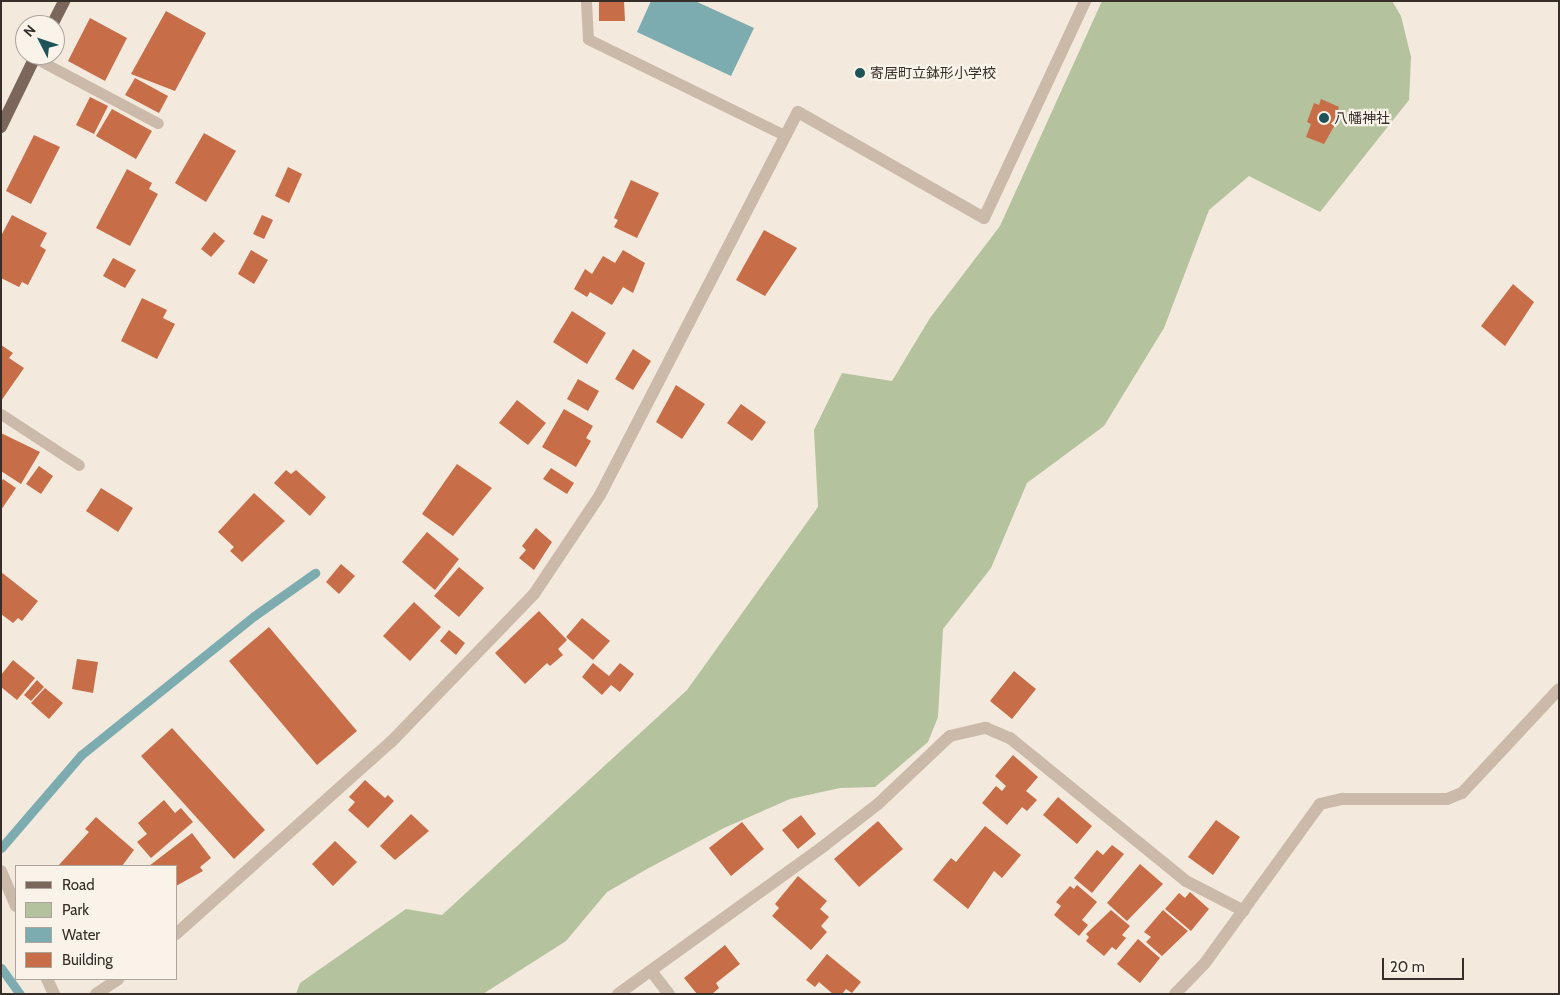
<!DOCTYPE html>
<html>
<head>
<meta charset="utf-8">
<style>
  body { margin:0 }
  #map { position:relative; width:1560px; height:995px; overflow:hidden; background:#f3eadd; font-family:Cabin,"Noto Sans JP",sans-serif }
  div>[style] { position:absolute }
  .green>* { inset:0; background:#b4c29d }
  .water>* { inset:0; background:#7cabb0 }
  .stream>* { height:9px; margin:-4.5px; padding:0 4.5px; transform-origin:4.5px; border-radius:4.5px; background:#7cabb0 }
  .building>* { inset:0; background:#c76d47 }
  .service>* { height:11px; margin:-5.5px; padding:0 5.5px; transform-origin:5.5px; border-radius:5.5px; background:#cbbaa9 }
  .minor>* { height:12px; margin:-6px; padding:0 6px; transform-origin:6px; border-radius:6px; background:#cbbaa9 }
  .primary>* { height:12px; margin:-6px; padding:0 6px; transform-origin:6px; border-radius:6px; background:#7a665a }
  .dots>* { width:14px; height:14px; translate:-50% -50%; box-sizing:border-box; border:2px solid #faf3ea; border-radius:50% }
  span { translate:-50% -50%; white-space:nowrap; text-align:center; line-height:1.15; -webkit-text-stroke:4.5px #faf3ea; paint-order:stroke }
  .poi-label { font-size:14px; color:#382e29 }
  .left { translate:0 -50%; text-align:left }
  .frame { position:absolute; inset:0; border:2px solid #382e29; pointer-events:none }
  .legend { position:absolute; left:15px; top:865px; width:162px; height:115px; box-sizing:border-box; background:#faf3ea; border:1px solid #aca49d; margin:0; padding:6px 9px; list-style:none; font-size:15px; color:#382e29 }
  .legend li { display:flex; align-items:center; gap:10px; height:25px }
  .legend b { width:25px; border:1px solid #aca49d }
  .north { position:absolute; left:15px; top:15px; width:50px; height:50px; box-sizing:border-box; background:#faf3ea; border:1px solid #aca49d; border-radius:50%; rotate:311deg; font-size:14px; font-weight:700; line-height:20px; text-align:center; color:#382e29 }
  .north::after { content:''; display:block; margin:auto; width:18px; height:22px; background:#1e535a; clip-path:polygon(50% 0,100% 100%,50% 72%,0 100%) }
  .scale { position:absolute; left:1382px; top:958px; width:82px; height:22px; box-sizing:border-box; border:2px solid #382e29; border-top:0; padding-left:6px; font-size:15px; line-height:18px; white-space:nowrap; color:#382e29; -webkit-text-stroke:4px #faf3ea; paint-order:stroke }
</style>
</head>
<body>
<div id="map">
  <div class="green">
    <i style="clip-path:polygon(1102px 1px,1392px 1px,1401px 16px,1411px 57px,1409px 100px,1320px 212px,1249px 176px,1209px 210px,1164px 328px,1104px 426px,1027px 483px,991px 568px,943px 629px,938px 717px,928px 742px,875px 787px,840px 788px,790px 799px,724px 828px,647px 869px,607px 892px,566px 941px,483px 994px,296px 994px,300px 983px,406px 909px,442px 915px,687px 690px,818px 507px,814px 430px,842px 373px,892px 381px,930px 318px,1000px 226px)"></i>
  </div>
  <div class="water">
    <i style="clip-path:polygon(651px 1px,695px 1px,754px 28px,731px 76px,637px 32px)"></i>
  </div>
  <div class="stream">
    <i style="left:1px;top:848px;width:123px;rotate:-49.3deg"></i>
    <i style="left:81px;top:755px;width:222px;rotate:-38.8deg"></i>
    <i style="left:254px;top:616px;width:75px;rotate:-35.2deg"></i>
    <i style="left:1px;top:968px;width:32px;rotate:54deg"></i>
  </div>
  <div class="building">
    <i style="clip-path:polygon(599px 1px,624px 1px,625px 21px,599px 21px)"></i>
    <i style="clip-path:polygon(166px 11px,206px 33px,175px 91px,131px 74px)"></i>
    <i style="clip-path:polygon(90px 18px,127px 38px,105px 81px,68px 61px)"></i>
    <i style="clip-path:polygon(135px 78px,168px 96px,159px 113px,125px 95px)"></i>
    <i style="clip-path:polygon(90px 97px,108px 106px,94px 134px,76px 125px)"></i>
    <i style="clip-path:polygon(1321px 99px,1339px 107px,1337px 112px,1341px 114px,1324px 144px,1306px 137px,1311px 124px,1307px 122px,1314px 103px,1319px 105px)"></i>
    <i style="clip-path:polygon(112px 109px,152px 131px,136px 159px,96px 136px)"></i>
    <i style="clip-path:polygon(204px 133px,236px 151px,206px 202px,175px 183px)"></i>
    <i style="clip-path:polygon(34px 135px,60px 147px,31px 204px,6px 191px)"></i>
    <i style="clip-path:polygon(288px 167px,302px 174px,289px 203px,275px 196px)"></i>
    <i style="clip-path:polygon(127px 169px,152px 183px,149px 189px,158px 194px,130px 246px,96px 228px)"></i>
    <i style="clip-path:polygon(631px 180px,659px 193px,637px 238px,614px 227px,618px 220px,614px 218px)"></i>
    <i style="clip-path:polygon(12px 215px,47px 233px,40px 246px,46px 250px,28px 285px,22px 282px,19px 287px,1px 278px,1px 236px)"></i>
    <i style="clip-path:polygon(262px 215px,273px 220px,264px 239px,253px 234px)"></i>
    <i style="clip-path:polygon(764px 230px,797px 248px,765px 296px,736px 280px)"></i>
    <i style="clip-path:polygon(214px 232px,225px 241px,211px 257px,201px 249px)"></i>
    <i style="clip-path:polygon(251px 250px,268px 260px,254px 284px,238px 274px)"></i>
    <i style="clip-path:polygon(623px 250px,645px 263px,633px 293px,623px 287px,612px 305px,590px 292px,587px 297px,574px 289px,585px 269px,592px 274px,603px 256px,615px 263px)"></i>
    <i style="clip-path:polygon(113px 258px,136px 270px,125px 288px,103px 276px)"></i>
    <i style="clip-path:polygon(1513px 284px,1534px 302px,1505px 346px,1481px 326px)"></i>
    <i style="clip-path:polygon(142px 298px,167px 310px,163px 318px,175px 324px,157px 359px,121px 341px)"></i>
    <i style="clip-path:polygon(572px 311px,606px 333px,587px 364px,553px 342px)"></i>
    <i style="clip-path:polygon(1px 345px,13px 353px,9px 358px,24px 368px,1px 401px)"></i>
    <i style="clip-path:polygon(633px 349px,651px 361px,633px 390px,615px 379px)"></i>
    <i style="clip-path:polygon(578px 379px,599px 391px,588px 411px,567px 399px)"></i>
    <i style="clip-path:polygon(676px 385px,705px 404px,682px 439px,656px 422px)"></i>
    <i style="clip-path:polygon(517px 400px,546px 423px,528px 445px,499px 423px)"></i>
    <i style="clip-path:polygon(741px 404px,766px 422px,752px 441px,727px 423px)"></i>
    <i style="clip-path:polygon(564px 409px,593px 426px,586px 438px,591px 441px,576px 467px,542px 447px)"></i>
    <i style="clip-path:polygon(1px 433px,40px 452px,21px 484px,1px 471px)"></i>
    <i style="clip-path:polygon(457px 464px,492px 488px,453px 536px,422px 514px)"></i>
    <i style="clip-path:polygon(39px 466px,53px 476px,41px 494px,26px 484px)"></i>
    <i style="clip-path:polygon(551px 468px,574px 483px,567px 494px,543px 479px)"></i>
    <i style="clip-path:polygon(286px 470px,291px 474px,296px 470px,326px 497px,310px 516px,274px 483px)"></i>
    <i style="clip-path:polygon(3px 479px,16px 488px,1px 510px,1px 482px)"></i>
    <i style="clip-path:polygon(101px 488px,133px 508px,118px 532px,86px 511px)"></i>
    <i style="clip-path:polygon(254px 493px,285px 521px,242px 562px,230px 551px,234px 547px,218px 532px)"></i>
    <i style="clip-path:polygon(536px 528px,552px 542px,534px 570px,519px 558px,526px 550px,522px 546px)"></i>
    <i style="clip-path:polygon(427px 532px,459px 559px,435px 590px,402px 562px)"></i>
    <i style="clip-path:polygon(341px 564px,355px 576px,339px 594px,326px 582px)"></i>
    <i style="clip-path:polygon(459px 567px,484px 588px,459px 617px,434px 596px)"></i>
    <i style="clip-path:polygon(1px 572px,38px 601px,22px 621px,18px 618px,13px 623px,1px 614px)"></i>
    <i style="clip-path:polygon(414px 602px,441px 627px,410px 661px,383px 636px)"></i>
    <i style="clip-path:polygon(539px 611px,567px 640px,558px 649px,563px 655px,550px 666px,547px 663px,525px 684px,495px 653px)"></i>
    <i style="clip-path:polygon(582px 618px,610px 641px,593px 660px,566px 637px)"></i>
    <i style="clip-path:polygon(269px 627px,357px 731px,317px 765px,229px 661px)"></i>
    <i style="clip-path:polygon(449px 630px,465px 643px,456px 655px,440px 641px)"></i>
    <i style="clip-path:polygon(77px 659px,98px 662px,93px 693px,72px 689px)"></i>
    <i style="clip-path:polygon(13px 660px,35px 678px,17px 700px,1px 687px,1px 675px)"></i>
    <i style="clip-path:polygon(593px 663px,609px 676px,620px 663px,634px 674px,620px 692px,611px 685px,602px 695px,582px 677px)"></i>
    <i style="clip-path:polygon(1014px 671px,1036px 689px,1012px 719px,990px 701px)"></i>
    <i style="clip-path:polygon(37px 680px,44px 687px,31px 701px,24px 695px)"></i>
    <i style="clip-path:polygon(45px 688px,63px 703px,49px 719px,31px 703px)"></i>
    <i style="clip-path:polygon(172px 728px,265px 830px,234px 859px,141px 756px)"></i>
    <i style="clip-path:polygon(1013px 755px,1038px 777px,1026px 791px,1037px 800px,1027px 811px,1022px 807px,1007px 825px,982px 803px,996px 786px,1002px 791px,1006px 786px,995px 776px)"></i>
    <i style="clip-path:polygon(365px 780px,385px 798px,388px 795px,394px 801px,368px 828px,348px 810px,355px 802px,349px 797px)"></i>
    <i style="clip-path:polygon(1058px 797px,1092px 826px,1077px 844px,1043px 815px)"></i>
    <i style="clip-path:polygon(164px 800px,175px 813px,181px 808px,193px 822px,151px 858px,137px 842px,147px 834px,138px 823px)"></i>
    <i style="clip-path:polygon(411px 814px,429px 831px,395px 860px,380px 846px)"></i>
    <i style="clip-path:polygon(801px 815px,816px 834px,798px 849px,782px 830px)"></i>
    <i style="clip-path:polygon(96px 817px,134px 850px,122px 866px,58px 866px,89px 832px,85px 829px)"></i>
    <i style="clip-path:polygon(1216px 820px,1240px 837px,1213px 875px,1188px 857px)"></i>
    <i style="clip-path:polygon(878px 821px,903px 849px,859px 887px,834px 859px)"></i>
    <i style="clip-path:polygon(742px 822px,764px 849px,731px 876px,709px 848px)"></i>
    <i style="clip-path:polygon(985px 826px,1021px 855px,1002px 878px,994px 871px,968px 909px,933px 880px,951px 858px,956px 862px)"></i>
    <i style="clip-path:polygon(192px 833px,211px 858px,200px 867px,203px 871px,176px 886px,176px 866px,149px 866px)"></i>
    <i style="clip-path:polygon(335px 841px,357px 862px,333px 886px,312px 864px)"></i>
    <i style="clip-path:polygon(1112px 845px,1124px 854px,1092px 893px,1074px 878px,1097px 850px,1103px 855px)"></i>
    <i style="clip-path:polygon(1140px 864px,1163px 884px,1127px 921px,1107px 903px)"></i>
    <i style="clip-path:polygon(798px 876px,827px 901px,820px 909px,829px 917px,821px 926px,827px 932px,811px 950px,772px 916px,779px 908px,775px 904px)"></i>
    <i style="clip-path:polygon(1077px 885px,1097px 902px,1082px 920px,1088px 925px,1079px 936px,1054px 915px,1061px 906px,1056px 902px,1070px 886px,1074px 889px)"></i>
    <i style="clip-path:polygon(1190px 892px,1209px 909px,1191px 931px,1165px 909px,1179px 893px,1185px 898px)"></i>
    <i style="clip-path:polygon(1111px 910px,1130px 926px,1122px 935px,1126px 938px,1116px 950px,1112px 947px,1104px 956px,1086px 941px,1089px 937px,1086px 934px)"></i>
    <i style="clip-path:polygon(1163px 910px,1188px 931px,1162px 956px,1146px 942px,1151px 937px,1144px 932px)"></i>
    <i style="clip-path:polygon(1138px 939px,1160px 958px,1140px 983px,1117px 964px)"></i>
    <i style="clip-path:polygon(725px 945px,740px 964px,716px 983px,719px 988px,712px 994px,697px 994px,684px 978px)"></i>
    <i style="clip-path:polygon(827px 954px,861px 982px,852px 993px,846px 989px,842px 994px,833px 994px,819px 982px,815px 987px,806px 980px)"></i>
  </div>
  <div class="service">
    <i style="left:586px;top:1px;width:38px;rotate:87deg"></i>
    <i style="left:588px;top:39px;width:218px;rotate:26.1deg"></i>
    <i style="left:35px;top:58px;width:139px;rotate:27.9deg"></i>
    <i style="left:1px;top:414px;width:93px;rotate:33.2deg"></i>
  </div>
  <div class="minor">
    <i style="left:1px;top:871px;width:38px;rotate:67deg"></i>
    <i style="left:176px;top:934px;width:288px;rotate:-41.8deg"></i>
    <i style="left:391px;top:742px;width:206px;rotate:-46deg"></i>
    <i style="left:534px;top:594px;width:119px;rotate:-56.3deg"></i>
    <i style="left:600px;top:495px;width:431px;rotate:-62.7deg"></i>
    <i style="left:798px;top:112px;width:214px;rotate:29.7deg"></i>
    <i style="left:984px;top:218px;width:239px;rotate:-65deg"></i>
    <i style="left:651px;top:971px;width:29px;rotate:52deg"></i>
    <i style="left:47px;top:979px;width:17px;rotate:65deg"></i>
    <i style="left:96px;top:994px;width:27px;rotate:-34deg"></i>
    <i style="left:618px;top:994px;width:255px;rotate:-35.7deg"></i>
    <i style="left:825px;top:845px;width:67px;rotate:-37.7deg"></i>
    <i style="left:878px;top:804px;width:99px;rotate:-43.4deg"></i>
    <i style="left:950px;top:736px;width:37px;rotate:-13deg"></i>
    <i style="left:986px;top:728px;width:26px;rotate:23deg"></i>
    <i style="left:1010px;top:738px;width:227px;rotate:39.1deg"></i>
    <i style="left:1186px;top:881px;width:65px;rotate:27.3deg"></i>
    <i style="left:1175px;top:994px;width:43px;rotate:-45.9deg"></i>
    <i style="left:1205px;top:963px;width:196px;rotate:-54.1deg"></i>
    <i style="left:1320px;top:804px;width:23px;rotate:-13deg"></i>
    <i style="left:1342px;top:799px;width:105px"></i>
    <i style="left:1447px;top:799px;width:16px;rotate:-22deg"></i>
    <i style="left:1462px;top:793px;width:142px;rotate:-47deg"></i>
  </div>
  <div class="primary">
    <i style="left:52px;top:25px;width:27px;rotate:-63deg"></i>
    <i style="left:1px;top:127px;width:80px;rotate:-64.1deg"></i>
  </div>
  <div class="dots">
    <i style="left:860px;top:73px;background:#1e535a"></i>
    <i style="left:1324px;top:118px;background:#1e535a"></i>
  </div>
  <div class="poi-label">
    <span class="left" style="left:870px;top:73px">寄居町立鉢形小学校</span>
    <span class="left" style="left:1334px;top:118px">八幡神社</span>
  </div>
  <div class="frame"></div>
  <ul class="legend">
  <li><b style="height:6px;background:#7a665a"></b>Road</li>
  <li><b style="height:14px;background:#b4c29d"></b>Park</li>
  <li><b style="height:14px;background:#7cabb0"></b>Water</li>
  <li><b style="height:14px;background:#c76d47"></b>Building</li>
  </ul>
  <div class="north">N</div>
  <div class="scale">20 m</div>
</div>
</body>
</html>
